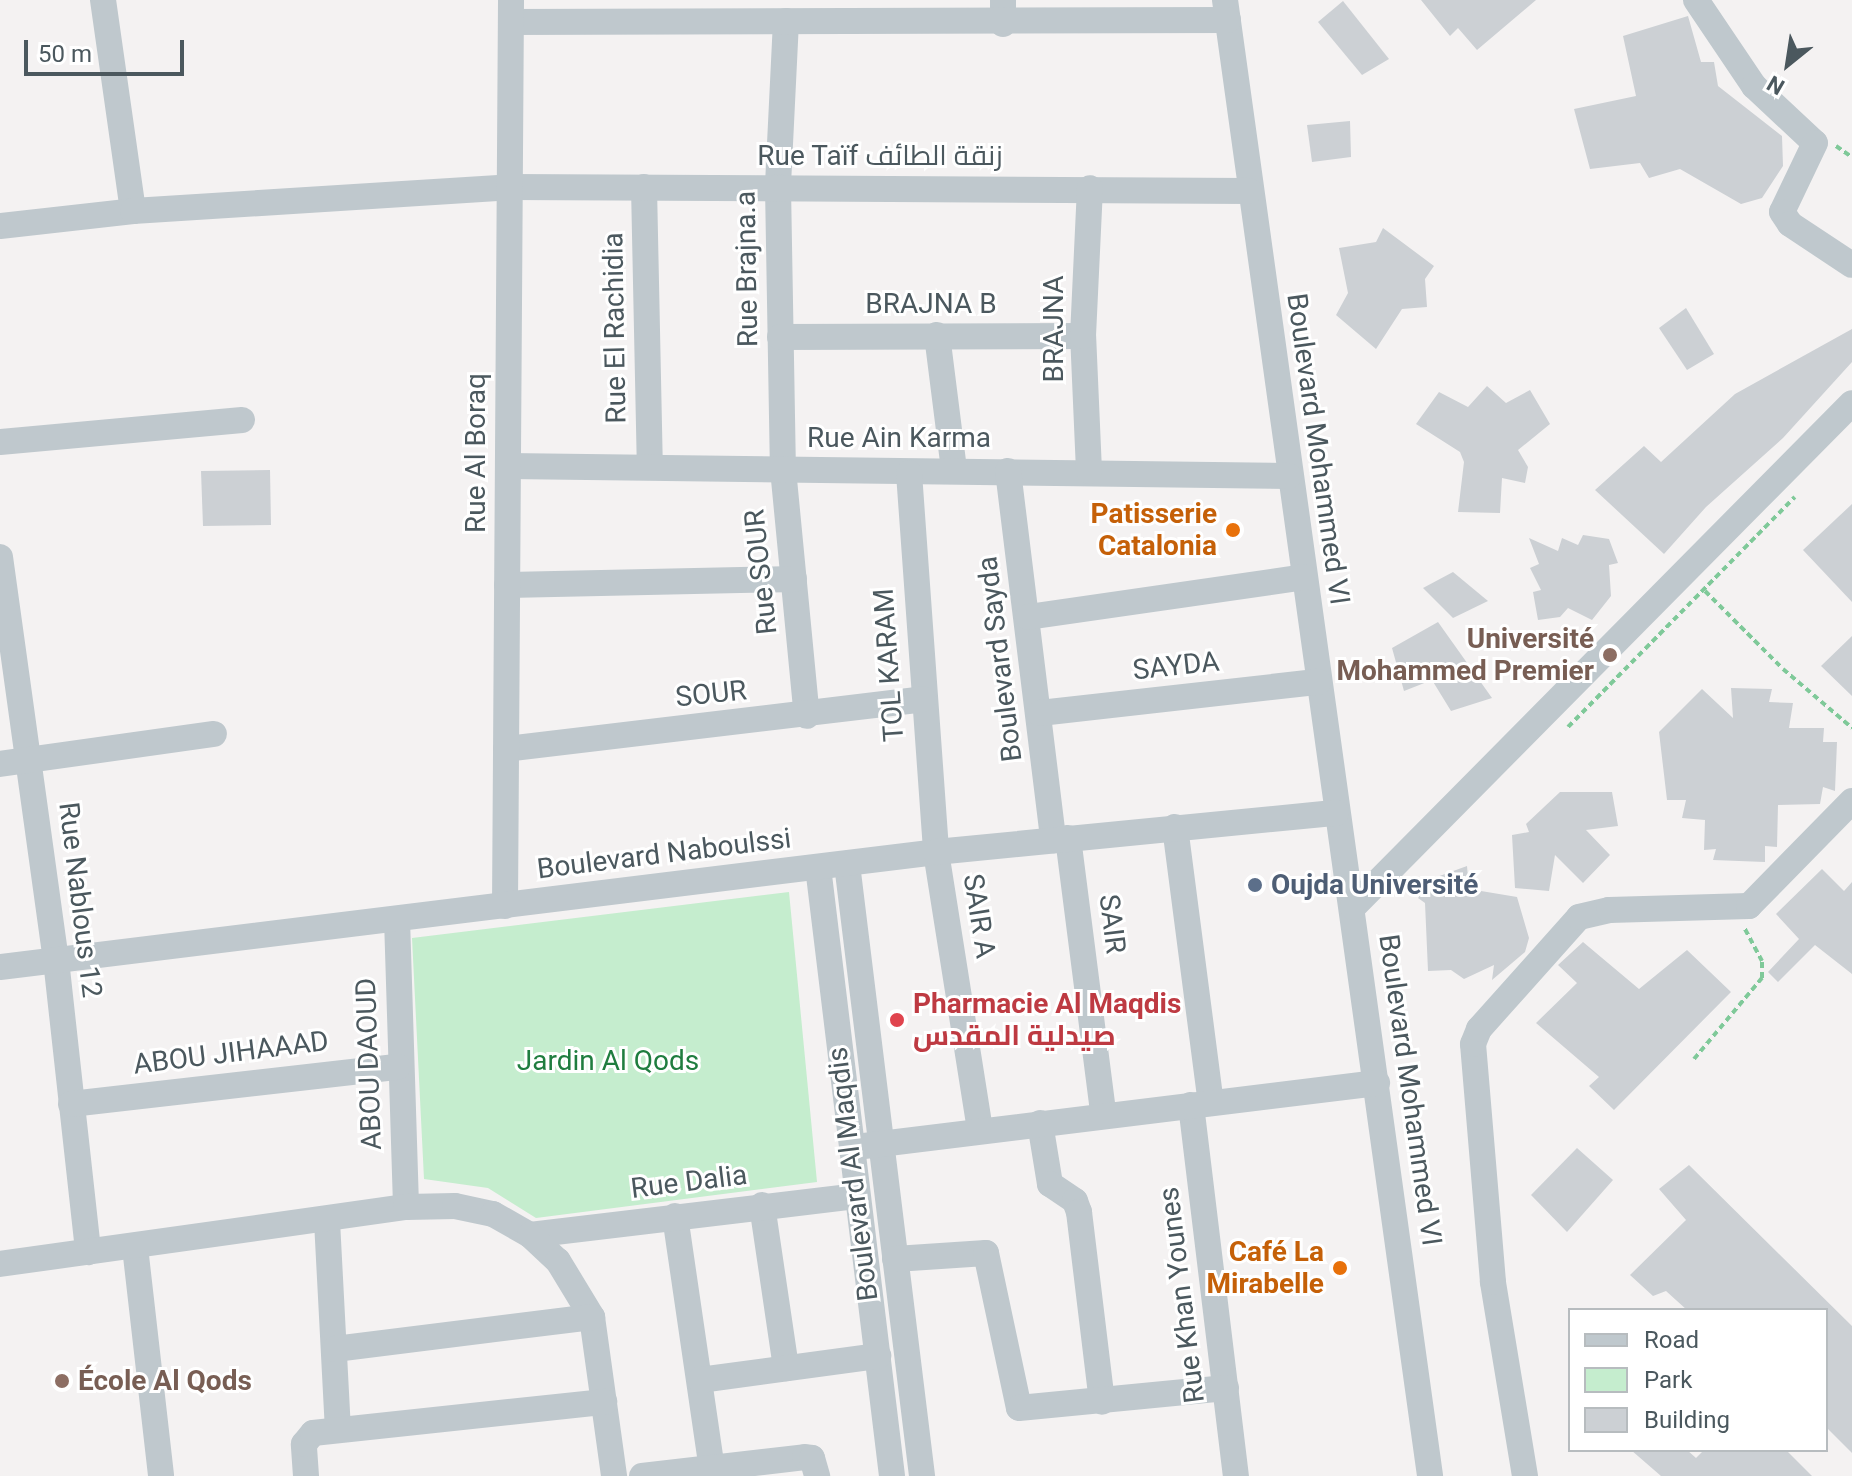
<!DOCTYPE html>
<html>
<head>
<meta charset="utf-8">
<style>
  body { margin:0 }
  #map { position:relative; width:1852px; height:1476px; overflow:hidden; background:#f4f2f2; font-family:Roboto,Cairo,sans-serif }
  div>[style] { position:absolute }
  .green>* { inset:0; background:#c5edce }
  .building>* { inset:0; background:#ccd0d4 }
  .path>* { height:4px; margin-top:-2px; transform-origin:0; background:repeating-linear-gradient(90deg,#7fc999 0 6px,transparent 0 10px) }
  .minor>* { height:26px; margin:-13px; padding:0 13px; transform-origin:13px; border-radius:13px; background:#bfc8cd }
  .dots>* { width:22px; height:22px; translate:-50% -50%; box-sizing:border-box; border:4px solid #fff; border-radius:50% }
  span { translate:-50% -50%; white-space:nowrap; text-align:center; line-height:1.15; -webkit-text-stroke:6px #fff; paint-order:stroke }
  .street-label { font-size:28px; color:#4b585e }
  .food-label { font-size:28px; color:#c56008; font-weight:700 }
  .right { translate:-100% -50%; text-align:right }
  .education-label { font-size:28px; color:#785e54; font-weight:700 }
  .left { translate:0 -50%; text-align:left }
  .service-label { font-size:28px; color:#4e5e75; font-weight:700 }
  .health-label { font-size:28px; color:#be3a42; font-weight:700 }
  .park-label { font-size:28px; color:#1f7d3f }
  .legend { position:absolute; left:1568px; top:1308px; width:260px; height:144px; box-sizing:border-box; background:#fff; border:2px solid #b7bcbf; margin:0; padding:10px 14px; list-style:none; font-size:24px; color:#4b585e }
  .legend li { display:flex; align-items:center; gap:16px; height:40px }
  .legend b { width:40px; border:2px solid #b7bcbf }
  .north { position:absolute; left:1748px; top:24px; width:80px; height:80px; -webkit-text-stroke:6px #fff; paint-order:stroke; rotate:210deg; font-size:22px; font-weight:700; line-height:32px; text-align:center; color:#4b585e }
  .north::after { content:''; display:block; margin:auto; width:28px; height:36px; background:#4b585e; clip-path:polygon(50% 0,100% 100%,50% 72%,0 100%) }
  .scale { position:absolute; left:24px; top:40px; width:160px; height:36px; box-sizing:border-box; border:4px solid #4b585e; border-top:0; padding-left:10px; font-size:24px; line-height:28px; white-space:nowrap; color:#4b585e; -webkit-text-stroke:6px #fff; paint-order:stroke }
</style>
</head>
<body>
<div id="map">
  <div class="green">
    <i style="clip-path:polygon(789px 892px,817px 1182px,536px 1218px,488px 1188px,424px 1179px,412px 938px)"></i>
  </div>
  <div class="building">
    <i style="clip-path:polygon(1421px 0,1536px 0,1477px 50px,1458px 28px,1450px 36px)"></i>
    <i style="clip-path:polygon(1343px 1px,1389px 59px,1362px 75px,1318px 22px)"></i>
    <i style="clip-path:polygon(1688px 16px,1701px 62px,1714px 62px,1718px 86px,1782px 136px,1783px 166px,1762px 198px,1741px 204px,1680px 169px,1649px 178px,1640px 163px,1590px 169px,1574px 109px,1636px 96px,1623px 36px)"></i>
    <i style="clip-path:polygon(1350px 121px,1351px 157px,1312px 162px,1307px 125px)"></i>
    <i style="clip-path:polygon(1383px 228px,1434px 266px,1425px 279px,1427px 307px,1402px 309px,1376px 349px,1336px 315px,1348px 293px,1339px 248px,1376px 242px)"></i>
    <i style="clip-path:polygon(1686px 308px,1714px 354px,1687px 370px,1659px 328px)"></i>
    <i style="clip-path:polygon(1852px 329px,1852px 362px,1783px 438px,1706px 507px,1664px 554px,1595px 490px,1644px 446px,1661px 462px,1735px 394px)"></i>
    <i style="clip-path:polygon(1487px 386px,1506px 403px,1530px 390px,1550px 424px,1518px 450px,1528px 467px,1525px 483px,1502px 478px,1500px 513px,1458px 512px,1464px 462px,1460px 452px,1416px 424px,1439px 392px,1468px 407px)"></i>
    <i style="clip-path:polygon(270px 470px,271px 525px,203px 526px,201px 471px)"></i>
    <i style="clip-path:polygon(1852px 504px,1852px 602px,1803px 550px)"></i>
    <i style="clip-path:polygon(1583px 535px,1609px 539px,1618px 563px,1609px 565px,1611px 596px,1592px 620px,1568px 608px,1560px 617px,1538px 620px,1533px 592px,1541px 590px,1530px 568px,1539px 564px,1529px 538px,1558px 551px,1562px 538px,1578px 545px)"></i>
    <i style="clip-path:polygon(1453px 572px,1488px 601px,1453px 618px,1423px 588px)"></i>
    <i style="clip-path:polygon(1438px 622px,1492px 698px,1451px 711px,1432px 680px,1404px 691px,1392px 648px)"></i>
    <i style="clip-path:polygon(1852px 636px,1852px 696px,1821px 666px)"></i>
    <i style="clip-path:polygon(1731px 688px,1772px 689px,1769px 702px,1793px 703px,1789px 728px,1824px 728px,1823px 742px,1837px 742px,1835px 791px,1823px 787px,1820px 804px,1778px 805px,1777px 847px,1765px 846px,1765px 862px,1713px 860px,1716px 849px,1704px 850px,1705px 820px,1682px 818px,1686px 800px,1667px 800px,1659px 732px,1702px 689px,1733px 718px)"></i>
    <i style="clip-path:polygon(1560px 792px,1612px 792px,1618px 826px,1586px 830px,1610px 855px,1583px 883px,1555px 855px,1549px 891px,1515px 888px,1512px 835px,1529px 832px,1526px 824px)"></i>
    <i style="clip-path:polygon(1467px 866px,1469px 889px,1517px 897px,1529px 938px,1525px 952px,1492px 980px,1494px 965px,1464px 979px,1451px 970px,1428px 971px,1425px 903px,1418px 898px,1434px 878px)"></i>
    <i style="clip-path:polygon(1822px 869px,1844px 891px,1852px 882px,1852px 974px,1815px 945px,1778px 982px,1768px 972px,1799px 939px,1776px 914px)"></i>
    <i style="clip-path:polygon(1583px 942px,1639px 989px,1687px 950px,1731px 992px,1614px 1110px,1589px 1086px,1599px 1077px,1536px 1023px,1577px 983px,1558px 965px)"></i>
    <i style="clip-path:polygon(1577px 1148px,1613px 1180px,1567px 1232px,1531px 1195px)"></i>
    <i style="clip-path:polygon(1689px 1165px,1852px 1326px,1852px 1453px,1826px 1427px,1826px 1310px,1687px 1310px,1666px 1291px,1653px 1296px,1630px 1275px,1686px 1220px,1659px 1189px)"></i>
    <i style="clip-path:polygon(1631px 1450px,1687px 1450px,1696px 1458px,1704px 1450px,1786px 1450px,1812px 1476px,1661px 1476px)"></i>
  </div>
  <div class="path">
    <i style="left:1836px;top:146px;width:19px;rotate:35deg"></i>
    <i style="left:1705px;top:591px;width:110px;rotate:45deg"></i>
    <i style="left:1783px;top:669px;width:91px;rotate:40.5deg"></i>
    <i style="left:1568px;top:727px;width:323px;rotate:-45.4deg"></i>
    <i style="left:1694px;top:1059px;width:106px;rotate:-50deg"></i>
    <i style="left:1762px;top:978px;width:17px;rotate:-90deg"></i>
    <i style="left:1762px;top:961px;width:38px;rotate:-118deg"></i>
  </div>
  <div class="minor">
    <i style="left:103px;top:0;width:213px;rotate:81.9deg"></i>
    <i style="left:1003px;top:0;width:24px;rotate:90deg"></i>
    <i style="left:1225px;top:0;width:1490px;rotate:82.09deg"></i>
    <i style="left:1696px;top:0;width:104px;rotate:56deg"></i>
    <i style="left:1754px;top:86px;width:83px;rotate:43.1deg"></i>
    <i style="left:1815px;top:143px;width:76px;rotate:115.6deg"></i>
    <i style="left:1782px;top:212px;width:14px;rotate:56deg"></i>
    <i style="left:1790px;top:224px;width:74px;rotate:33.5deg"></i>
    <i style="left:786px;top:21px;width:166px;rotate:92.8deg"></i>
    <i style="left:778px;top:187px;width:282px;rotate:89deg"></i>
    <i style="left:783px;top:469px;width:248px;rotate:84.5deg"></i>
    <i style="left:511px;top:22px;width:717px;rotate:-0.16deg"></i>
    <i style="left:644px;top:187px;width:280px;rotate:88.8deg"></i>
    <i style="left:0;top:226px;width:134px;rotate:-6.4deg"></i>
    <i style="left:133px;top:211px;width:378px;rotate:-3.6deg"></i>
    <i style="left:510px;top:187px;width:739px;rotate:0.31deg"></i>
    <i style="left:937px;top:335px;width:136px;rotate:82.8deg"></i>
    <i style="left:780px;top:337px;width:303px;rotate:-0.2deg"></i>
    <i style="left:0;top:442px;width:243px;rotate:-5.2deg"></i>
    <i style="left:508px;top:466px;width:781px;rotate:0.73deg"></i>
    <i style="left:1008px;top:471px;width:372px;rotate:83deg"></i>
    <i style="left:1089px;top:471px;width:135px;rotate:-92.5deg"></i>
    <i style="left:1083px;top:336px;width:148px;rotate:-87.3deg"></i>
    <i style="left:909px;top:473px;width:380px;rotate:85.9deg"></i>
    <i style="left:936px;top:852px;width:282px;rotate:81deg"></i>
    <i style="left:0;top:557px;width:407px;rotate:82.1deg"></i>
    <i style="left:56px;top:960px;width:294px;rotate:83.7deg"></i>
    <i style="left:507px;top:585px;width:287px;rotate:-1.2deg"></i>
    <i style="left:1028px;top:617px;width:279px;rotate:-8.2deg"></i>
    <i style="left:1040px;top:713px;width:280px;rotate:-6.4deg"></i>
    <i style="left:506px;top:749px;width:420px;rotate:-6.8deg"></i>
    <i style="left:0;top:764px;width:216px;rotate:-8deg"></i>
    <i style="left:1175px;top:827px;width:278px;rotate:82.6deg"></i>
    <i style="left:1068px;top:838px;width:277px;rotate:82.7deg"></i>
    <i style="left:847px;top:864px;width:617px;rotate:83.01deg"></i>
    <i style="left:818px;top:867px;width:613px;rotate:83.07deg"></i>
    <i style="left:505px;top:906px;width:906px;rotate:-89.62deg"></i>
    <i style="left:1353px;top:907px;width:709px;rotate:-45.29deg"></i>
    <i style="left:397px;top:919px;width:288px;rotate:88.2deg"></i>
    <i style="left:0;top:967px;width:943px;rotate:-7deg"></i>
    <i style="left:936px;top:852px;width:402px;rotate:-5.6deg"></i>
    <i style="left:71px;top:1104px;width:329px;rotate:-6.5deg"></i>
    <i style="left:1191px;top:1105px;width:374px;rotate:83.1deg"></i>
    <i style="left:1040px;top:1123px;width:62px;rotate:80.7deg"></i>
    <i style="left:1050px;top:1184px;width:30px;rotate:34deg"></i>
    <i style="left:1075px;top:1201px;width:12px;rotate:70deg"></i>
    <i style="left:1079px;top:1212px;width:191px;rotate:83.1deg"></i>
    <i style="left:864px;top:1146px;width:517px;rotate:-7deg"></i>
    <i style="left:762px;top:1205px;width:165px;rotate:81.6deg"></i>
    <i style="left:675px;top:1216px;width:263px;rotate:81.7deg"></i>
    <i style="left:327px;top:1221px;width:208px;rotate:87deg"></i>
    <i style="left:530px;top:1235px;width:328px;rotate:-6.8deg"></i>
    <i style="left:135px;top:1247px;width:230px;rotate:83.5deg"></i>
    <i style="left:895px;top:1259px;width:91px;rotate:-3.8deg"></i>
    <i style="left:986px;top:1253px;width:158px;rotate:78deg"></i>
    <i style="left:1019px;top:1408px;width:208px;rotate:-5.5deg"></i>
    <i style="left:0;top:1264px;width:410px;rotate:-8deg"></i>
    <i style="left:406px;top:1207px;width:49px;rotate:-1.2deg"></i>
    <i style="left:455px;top:1206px;width:39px;rotate:12deg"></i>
    <i style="left:493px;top:1214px;width:43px;rotate:29.6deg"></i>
    <i style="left:530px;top:1235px;width:38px;rotate:43deg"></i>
    <i style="left:558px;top:1261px;width:66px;rotate:58.7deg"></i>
    <i style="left:592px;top:1317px;width:161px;rotate:82.1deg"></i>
    <i style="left:335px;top:1349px;width:259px;rotate:-7.1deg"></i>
    <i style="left:700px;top:1380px;width:180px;rotate:-7.7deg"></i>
    <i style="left:306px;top:1476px;width:32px;rotate:-94deg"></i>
    <i style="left:304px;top:1444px;width:14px;rotate:-51deg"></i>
    <i style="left:313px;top:1433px;width:293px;rotate:-6.1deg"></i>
    <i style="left:642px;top:1476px;width:164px;rotate:-6.6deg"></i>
    <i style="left:805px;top:1457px;width:7px;rotate:8deg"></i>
    <i style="left:812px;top:1458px;width:19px;rotate:74deg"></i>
    <i style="left:1525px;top:1476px;width:197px;rotate:-99.4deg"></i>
    <i style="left:1493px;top:1282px;width:239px;rotate:-94.8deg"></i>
    <i style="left:1473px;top:1044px;width:16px;rotate:-68deg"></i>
    <i style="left:1479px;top:1029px;width:150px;rotate:-48.2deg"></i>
    <i style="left:1579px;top:917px;width:31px;rotate:-13deg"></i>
    <i style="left:1609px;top:910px;width:140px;rotate:-1.6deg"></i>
    <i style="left:1749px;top:906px;width:147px;rotate:-45.6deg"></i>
  </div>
  <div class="dots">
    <i style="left:1233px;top:530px;background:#e8710a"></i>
    <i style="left:1610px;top:655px;background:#8d6e63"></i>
    <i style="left:1255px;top:885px;background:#5c6f8a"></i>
    <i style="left:897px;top:1020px;background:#e0444e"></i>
    <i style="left:1340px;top:1268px;background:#e8710a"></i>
    <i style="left:62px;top:1381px;background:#8d6e63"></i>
  </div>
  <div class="street-label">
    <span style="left:880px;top:156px">Rue Taïf زنقة الطائف</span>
    <span style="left:747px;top:269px;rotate:-91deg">Rue Brajna.a</span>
    <span style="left:931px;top:304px">BRAJNA B</span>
    <span style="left:615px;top:328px;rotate:-91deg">Rue El Rachidia</span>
    <span style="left:1054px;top:329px;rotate:-90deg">BRAJNA</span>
    <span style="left:899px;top:438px">Rue Ain Karma</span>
    <span style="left:1318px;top:449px;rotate:82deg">Boulevard Mohammed VI</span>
    <span style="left:476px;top:453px;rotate:-90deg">Rue Al Boraq</span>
    <span style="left:761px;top:572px;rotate:-96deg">Rue SOUR</span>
    <span style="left:1000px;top:659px;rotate:-97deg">Boulevard Sayda</span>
    <span style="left:889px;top:665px;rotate:-94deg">TOL KARAM</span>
    <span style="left:1176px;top:666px;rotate:-6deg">SAYDA</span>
    <span style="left:711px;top:694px;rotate:-6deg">SOUR</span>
    <span style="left:664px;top:854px;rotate:-7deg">Boulevard Naboulssi</span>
    <span style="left:80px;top:900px;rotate:83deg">Rue Nablous 12</span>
    <span style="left:979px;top:916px;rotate:81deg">SAIR A</span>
    <span style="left:1112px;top:924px;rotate:83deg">SAIR</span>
    <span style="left:231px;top:1053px;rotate:-7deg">ABOU JIHAAAD</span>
    <span style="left:369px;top:1064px;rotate:-92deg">ABOU DAOUD</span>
    <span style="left:1410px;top:1090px;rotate:82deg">Boulevard Mohammed VI</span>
    <span style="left:853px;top:1174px;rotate:-97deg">Boulevard Al Maqdis</span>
    <span style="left:689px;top:1182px;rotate:-7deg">Rue Dalia</span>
    <span style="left:1182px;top:1295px;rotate:-97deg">Rue Khan Younes</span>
  </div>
  <div class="food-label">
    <span class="right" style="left:1217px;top:530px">Patisserie<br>Catalonia</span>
    <span class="right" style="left:1324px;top:1268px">Café La<br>Mirabelle</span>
  </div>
  <div class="education-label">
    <span class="right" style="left:1594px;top:655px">Université<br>Mohammed Premier</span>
    <span class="left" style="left:78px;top:1381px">École Al Qods</span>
  </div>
  <div class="service-label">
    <span class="left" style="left:1271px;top:885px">Oujda Université</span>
  </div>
  <div class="health-label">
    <span class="left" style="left:913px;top:1020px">Pharmacie Al Maqdis<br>صيدلية المقدس</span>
  </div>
  <div class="park-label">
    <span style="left:608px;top:1061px">Jardin Al Qods</span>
  </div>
  <ul class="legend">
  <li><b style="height:10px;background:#bfc8cd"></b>Road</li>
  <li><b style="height:22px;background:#c5edce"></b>Park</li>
  <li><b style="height:22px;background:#ccd0d4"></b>Building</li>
  </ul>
  <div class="north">N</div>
  <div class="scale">50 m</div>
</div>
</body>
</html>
